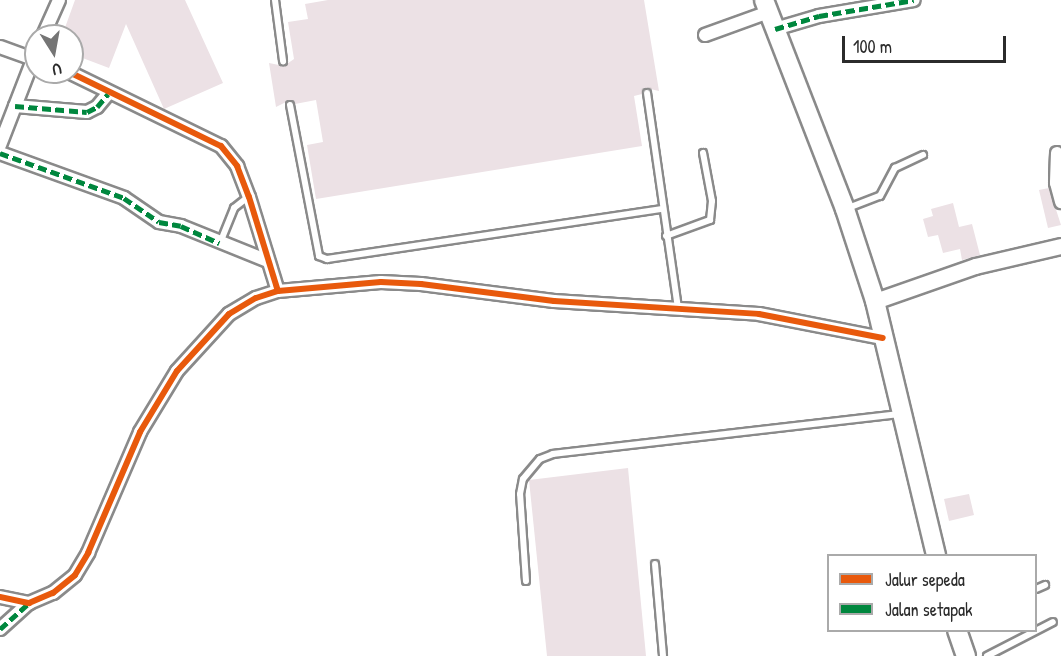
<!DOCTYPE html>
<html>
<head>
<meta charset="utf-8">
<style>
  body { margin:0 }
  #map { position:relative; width:1061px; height:656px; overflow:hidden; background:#fff; font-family:"Patrick Hand",sans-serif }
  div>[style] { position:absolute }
  .building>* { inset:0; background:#ece1e5 }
  .roads { filter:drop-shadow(2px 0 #8a8a8a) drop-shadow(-2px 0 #8a8a8a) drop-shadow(0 2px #8a8a8a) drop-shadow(0 -2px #8a8a8a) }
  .service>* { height:6px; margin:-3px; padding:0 3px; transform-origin:3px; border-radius:3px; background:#fff }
  .minor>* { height:12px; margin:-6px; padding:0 6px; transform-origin:6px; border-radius:6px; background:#fff }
  .tertiary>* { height:15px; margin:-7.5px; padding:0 7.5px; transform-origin:7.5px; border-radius:7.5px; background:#fff }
  .primary>* { height:18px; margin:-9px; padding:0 9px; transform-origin:9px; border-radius:9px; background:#fff }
  .quiet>* { height:4.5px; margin-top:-2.25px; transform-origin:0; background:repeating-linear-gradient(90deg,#00873e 0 9px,transparent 0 13.5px) }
  .cycleway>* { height:6px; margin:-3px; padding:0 3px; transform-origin:3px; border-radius:3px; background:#e8590c }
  span { translate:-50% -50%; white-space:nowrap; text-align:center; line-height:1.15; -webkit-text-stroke:6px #fff; paint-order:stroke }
  .legend { position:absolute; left:827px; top:554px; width:210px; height:78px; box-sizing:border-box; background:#fff; border:2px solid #aaa; margin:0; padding:8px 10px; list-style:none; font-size:18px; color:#2b2b2b }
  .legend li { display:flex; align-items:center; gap:12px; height:30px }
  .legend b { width:30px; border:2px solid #aaa }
  .north { position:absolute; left:24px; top:24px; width:60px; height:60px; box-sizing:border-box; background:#fff; border:2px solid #aaa; border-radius:50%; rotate:169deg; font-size:16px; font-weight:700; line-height:24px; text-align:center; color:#2b2b2b }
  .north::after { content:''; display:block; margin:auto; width:21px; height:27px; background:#757575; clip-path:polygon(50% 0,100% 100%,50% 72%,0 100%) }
  .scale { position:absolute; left:842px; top:36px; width:164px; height:27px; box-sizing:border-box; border:3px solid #2b2b2b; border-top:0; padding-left:8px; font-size:18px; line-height:21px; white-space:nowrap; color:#2b2b2b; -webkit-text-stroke:4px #fff; paint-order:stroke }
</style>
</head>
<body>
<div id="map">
  <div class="building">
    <i style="clip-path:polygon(75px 0,185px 0,223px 83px,164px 109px,126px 24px,109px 68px,72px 54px,72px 36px,62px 36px)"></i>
    <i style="clip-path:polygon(328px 0,644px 0,659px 91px,646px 88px,642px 94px,634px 96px,642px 146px,316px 199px,307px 145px,323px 142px,316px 100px,295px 104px,290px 100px,276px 107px,269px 63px,284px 66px,294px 59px,288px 22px,308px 19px,305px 4px)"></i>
    <i style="clip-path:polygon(1049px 188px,1061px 225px,1048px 228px,1039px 190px)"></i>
    <i style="clip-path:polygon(953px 203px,959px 227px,972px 224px,980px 255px,962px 260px,960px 249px,943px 253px,938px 235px,928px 237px,923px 219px,933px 216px,931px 209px)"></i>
    <i style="clip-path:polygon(628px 468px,646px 656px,547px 656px,529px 480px)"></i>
    <i style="clip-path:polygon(969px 494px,974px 515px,949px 521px,944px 499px)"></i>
  </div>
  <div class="roads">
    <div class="service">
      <i style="left:275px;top:0;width:62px;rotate:82.5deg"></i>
      <i style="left:647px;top:93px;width:217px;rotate:81.8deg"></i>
      <i style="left:290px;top:105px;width:154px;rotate:79.1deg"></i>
      <i style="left:319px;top:256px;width:9px;rotate:21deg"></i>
      <i style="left:327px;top:259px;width:339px;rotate:-8.5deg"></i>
      <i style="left:848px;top:208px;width:34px;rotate:-21deg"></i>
      <i style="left:880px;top:196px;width:32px;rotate:-62deg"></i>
      <i style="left:895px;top:168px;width:31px;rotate:-25deg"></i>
      <i style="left:666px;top:236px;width:47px;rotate:-20deg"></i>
      <i style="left:710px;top:220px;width:19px;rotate:-84deg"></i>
      <i style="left:712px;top:201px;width:49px;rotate:-100.6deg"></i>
      <i style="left:220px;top:243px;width:38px;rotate:-68deg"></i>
      <i style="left:234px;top:208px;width:18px;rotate:-38deg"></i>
      <i style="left:655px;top:564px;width:92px;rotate:85deg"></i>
      <i style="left:526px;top:581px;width:87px;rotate:-93.9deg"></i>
      <i style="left:520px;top:494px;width:15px;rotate:-79deg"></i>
      <i style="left:523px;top:479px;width:26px;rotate:-50deg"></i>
      <i style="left:540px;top:459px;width:14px;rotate:-21deg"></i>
      <i style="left:553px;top:454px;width:350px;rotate:-6.6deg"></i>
      <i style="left:1036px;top:589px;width:10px;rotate:-24deg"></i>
      <i style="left:987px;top:656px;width:74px;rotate:-27.3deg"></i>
    </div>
    <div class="minor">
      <i style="left:775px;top:29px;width:46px;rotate:-16.5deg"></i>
      <i style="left:819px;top:16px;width:96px;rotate:-9.6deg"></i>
      <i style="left:705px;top:35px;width:68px;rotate:-19.8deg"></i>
      <i style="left:43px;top:36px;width:39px;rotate:-66deg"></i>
      <i style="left:0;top:47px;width:35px;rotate:20deg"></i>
      <i style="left:69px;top:72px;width:169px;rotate:26deg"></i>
      <i style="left:221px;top:146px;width:26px;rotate:51deg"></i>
      <i style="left:237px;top:166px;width:33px;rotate:69deg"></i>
      <i style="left:249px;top:197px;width:98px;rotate:72.9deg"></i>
      <i style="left:15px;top:106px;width:72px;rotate:4.8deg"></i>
      <i style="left:87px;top:112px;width:11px;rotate:-27deg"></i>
      <i style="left:97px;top:107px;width:17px;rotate:-50deg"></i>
      <i style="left:0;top:145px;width:100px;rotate:-68.8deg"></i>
      <i style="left:0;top:153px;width:132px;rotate:19.9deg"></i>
      <i style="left:124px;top:198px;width:42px;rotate:34.4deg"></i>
      <i style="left:159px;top:222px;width:22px;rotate:10deg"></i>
      <i style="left:181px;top:226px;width:94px;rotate:21.9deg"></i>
      <i style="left:1057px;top:153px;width:30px;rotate:92deg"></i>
      <i style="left:1056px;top:183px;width:20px;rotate:75deg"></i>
      <i style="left:0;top:597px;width:30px;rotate:12deg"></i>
      <i style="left:29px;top:603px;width:26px;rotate:-23deg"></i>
      <i style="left:53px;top:593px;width:28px;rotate:-39deg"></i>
      <i style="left:75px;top:575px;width:26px;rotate:-59deg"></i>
      <i style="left:88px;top:553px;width:132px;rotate:-66.7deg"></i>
      <i style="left:140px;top:432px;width:71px;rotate:-58.8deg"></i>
      <i style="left:177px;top:371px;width:77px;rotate:-47.6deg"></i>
      <i style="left:229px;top:314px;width:31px;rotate:-31deg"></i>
      <i style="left:256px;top:298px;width:23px;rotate:-18deg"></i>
      <i style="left:278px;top:291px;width:103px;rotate:-5deg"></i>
      <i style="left:381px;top:282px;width:40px;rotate:2.9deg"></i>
      <i style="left:421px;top:284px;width:134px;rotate:7.3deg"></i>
      <i style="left:554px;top:301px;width:205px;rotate:3.6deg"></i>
      <i style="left:759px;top:314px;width:126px;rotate:11deg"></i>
      <i style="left:0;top:629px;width:39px;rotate:-42deg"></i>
    </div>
    <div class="tertiary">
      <i style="left:875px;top:301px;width:106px;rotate:-19.3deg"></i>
      <i style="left:975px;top:266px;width:88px;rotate:-13.1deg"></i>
    </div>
    <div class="primary">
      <i style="left:764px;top:0;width:224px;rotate:68.8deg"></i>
      <i style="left:845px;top:209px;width:97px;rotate:71.9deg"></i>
      <i style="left:875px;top:301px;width:262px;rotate:76.5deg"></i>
      <i style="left:957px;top:630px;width:28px;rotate:71deg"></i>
    </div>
  </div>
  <div class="quiet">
    <i style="left:775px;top:29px;width:46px;rotate:-16.5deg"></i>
    <i style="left:819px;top:16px;width:96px;rotate:-9.6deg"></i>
    <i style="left:15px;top:106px;width:72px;rotate:4.8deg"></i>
    <i style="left:87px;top:112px;width:11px;rotate:-27deg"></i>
    <i style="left:97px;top:107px;width:17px;rotate:-50deg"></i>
    <i style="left:0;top:153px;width:132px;rotate:19.9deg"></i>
    <i style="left:124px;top:198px;width:42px;rotate:34.4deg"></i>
    <i style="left:159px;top:222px;width:22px;rotate:10deg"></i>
    <i style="left:181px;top:226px;width:42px;rotate:24.1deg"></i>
    <i style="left:0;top:629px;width:39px;rotate:-42deg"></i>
  </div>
  <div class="cycleway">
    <i style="left:69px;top:72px;width:169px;rotate:26deg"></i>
    <i style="left:221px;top:146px;width:26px;rotate:51deg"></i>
    <i style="left:237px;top:166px;width:33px;rotate:69deg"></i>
    <i style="left:249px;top:197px;width:98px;rotate:72.9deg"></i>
    <i style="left:0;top:597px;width:30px;rotate:12deg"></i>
    <i style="left:29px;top:603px;width:26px;rotate:-23deg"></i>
    <i style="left:53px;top:593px;width:28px;rotate:-39deg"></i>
    <i style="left:75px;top:575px;width:26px;rotate:-59deg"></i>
    <i style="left:88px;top:553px;width:132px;rotate:-66.7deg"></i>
    <i style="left:140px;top:432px;width:71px;rotate:-58.8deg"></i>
    <i style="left:177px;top:371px;width:77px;rotate:-47.6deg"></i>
    <i style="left:229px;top:314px;width:31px;rotate:-31deg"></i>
    <i style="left:256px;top:298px;width:23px;rotate:-18deg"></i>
    <i style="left:278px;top:291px;width:103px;rotate:-5deg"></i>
    <i style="left:381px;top:282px;width:40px;rotate:2.9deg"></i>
    <i style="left:421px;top:284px;width:134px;rotate:7.3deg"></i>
    <i style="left:554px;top:301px;width:205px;rotate:3.6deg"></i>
    <i style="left:759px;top:314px;width:126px;rotate:11deg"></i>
  </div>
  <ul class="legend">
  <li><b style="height:8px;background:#e8590c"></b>Jalur sepeda</li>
  <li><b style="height:8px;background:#00873e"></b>Jalan setapak</li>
  </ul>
  <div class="north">U</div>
  <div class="scale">100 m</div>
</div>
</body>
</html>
